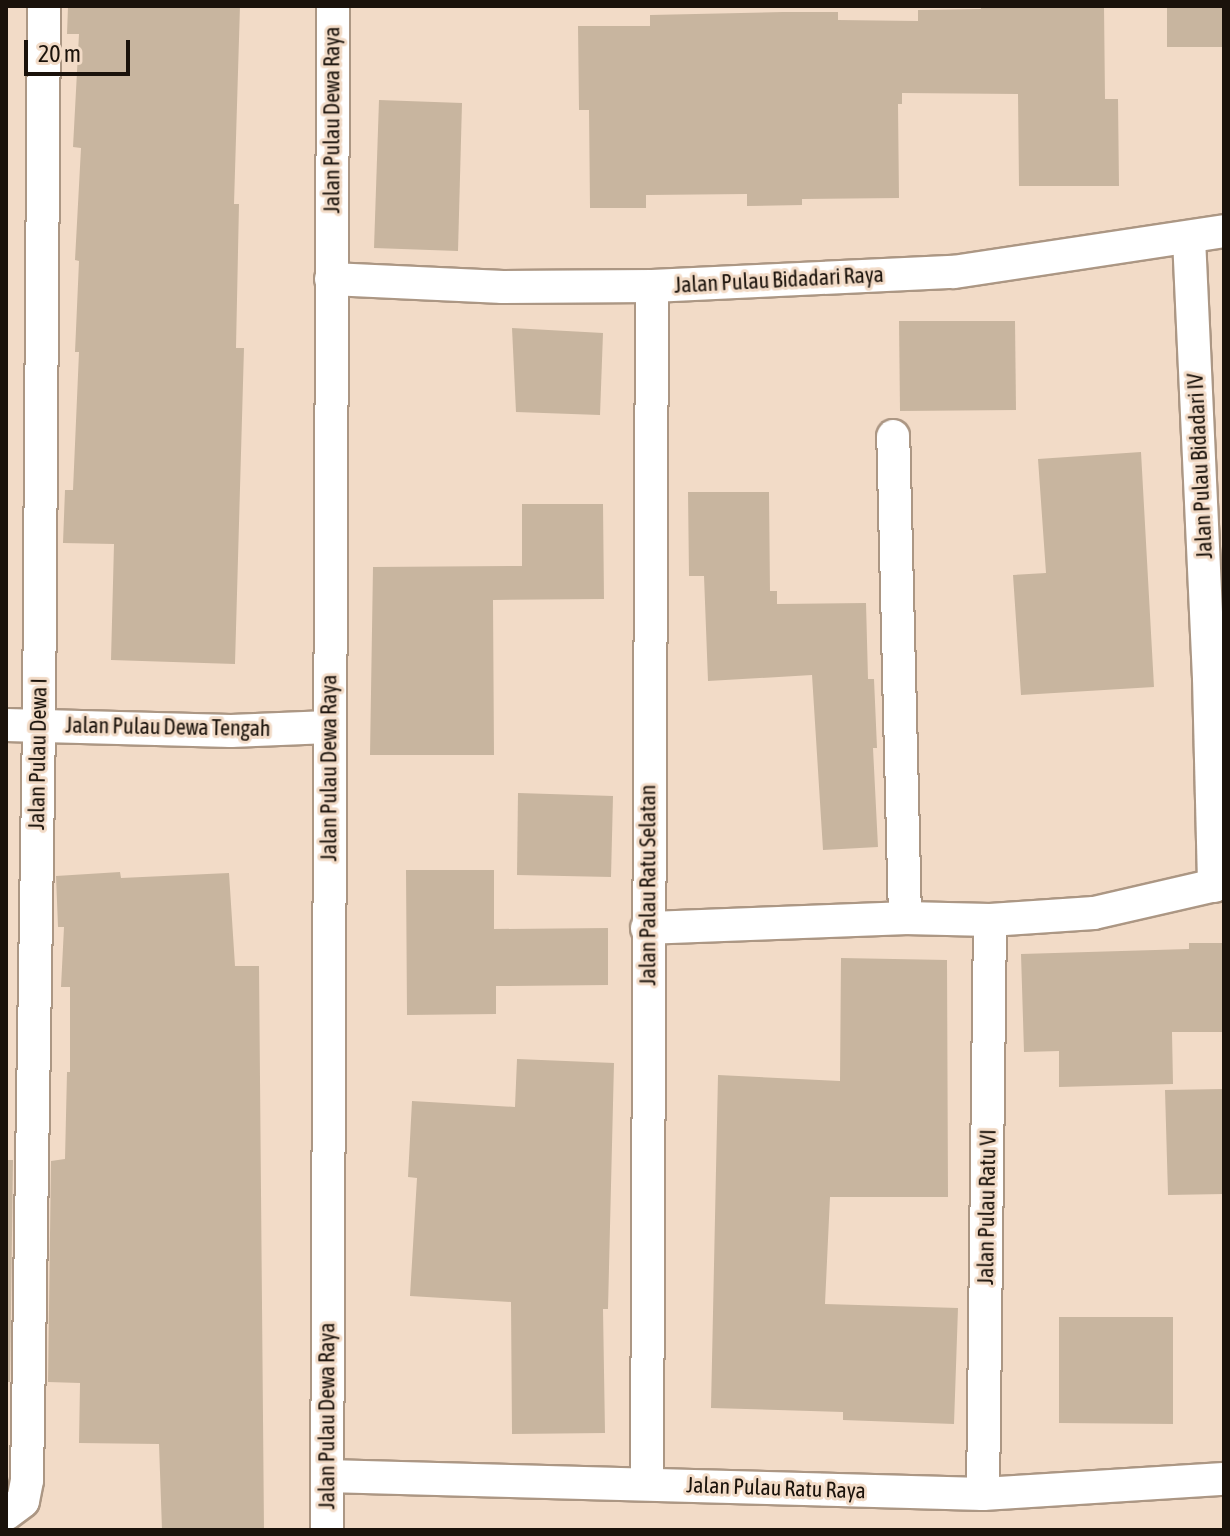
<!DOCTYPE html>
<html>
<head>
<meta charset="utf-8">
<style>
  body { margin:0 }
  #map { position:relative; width:1230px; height:1536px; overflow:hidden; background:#f2dbc7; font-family:"Asap Condensed",sans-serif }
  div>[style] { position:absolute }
  .building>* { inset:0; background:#c8b59f }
  .roads { filter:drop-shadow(2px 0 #ac9784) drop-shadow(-2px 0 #ac9784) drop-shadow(0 2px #ac9784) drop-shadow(0 -2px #ac9784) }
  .street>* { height:32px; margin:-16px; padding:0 16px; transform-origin:16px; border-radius:16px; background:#fff }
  span { translate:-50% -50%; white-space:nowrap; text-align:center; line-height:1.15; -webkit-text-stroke:6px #f2dbc7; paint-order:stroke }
  .street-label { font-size:22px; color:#1a120b }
  .frame { position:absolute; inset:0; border:8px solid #1a120b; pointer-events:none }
  .scale { position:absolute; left:24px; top:40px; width:106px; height:36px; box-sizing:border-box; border:4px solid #1a120b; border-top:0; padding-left:10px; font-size:24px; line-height:28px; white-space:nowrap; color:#1a120b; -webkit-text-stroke:6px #f2dbc7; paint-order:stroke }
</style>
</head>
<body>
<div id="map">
  <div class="building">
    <i style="clip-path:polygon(68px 6px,240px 6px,234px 204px,239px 204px,236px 348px,244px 348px,235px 664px,111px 660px,114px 544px,63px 543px,65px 490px,73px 490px,79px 352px,75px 352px,79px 261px,75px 260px,81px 148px,73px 147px,79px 34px,67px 34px)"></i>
    <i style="clip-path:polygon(981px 6px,1104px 6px,1105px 99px,1118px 99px,1119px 186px,1019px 186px,1018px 94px,902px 93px,902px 104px,898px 104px,899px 198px,802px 199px,802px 205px,747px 206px,747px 194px,646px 195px,646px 208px,590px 208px,589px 110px,579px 110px,578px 26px,650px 26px,650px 15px,783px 12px,838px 12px,838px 20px,918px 21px,918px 10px,981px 9px)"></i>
    <i style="clip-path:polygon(1167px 6px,1224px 6px,1224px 47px,1167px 47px)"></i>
    <i style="clip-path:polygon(379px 100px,462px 103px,458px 251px,374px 248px)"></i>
    <i style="clip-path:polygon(899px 321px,1015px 321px,1016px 410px,900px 411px)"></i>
    <i style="clip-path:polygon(512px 328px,603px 333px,600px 415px,516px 412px)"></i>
    <i style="clip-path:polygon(1141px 452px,1154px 687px,1021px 695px,1013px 575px,1046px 573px,1038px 459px)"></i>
    <i style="clip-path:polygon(688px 492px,769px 492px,770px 591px,777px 591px,777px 604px,866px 603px,868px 679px,874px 679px,877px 748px,873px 748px,878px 847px,823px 850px,812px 675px,708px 681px,704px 576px,689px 576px)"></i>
    <i style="clip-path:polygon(522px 504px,603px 504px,604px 599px,493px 600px,494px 755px,370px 755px,373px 567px,522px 566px)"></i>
    <i style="clip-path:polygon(518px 793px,613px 796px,611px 877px,517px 875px)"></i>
    <i style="clip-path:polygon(406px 870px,494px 870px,494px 929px,608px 928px,608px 985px,496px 986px,496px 1014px,407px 1015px)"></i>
    <i style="clip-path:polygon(120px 872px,121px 878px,229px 873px,235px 966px,259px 966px,264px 1530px,162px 1530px,159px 1444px,79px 1443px,80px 1383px,48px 1382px,51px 1161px,65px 1159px,67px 1072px,70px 1072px,70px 987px,61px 987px,64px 927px,58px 927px,56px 876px)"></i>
    <i style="clip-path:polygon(1189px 943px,1224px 943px,1224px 1032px,1172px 1032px,1173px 1084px,1059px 1087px,1059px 1051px,1024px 1052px,1021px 954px,1189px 949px)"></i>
    <i style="clip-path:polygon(841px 958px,947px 960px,948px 1197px,830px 1197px,825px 1304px,958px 1308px,954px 1424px,843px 1420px,843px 1412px,711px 1408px,718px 1075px,840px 1081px)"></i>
    <i style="clip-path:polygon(517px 1059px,614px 1063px,608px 1309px,603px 1309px,605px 1433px,512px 1434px,511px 1302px,410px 1296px,417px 1178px,408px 1177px,412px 1101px,515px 1107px)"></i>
    <i style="clip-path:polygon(1224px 1089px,1224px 1194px,1168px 1195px,1165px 1090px)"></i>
    <i style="clip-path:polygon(6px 1160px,13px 1160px,10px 1382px,6px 1382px)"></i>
    <i style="clip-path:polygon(1059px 1317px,1173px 1317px,1173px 1424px,1059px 1423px)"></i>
  </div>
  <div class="roads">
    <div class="street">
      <i style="left:1189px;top:238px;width:440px;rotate:87.4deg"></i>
      <i style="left:1209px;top:678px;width:208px;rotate:88.6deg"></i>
      <i style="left:331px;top:279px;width:172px;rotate:2.7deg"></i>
      <i style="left:503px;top:287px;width:149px;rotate:-0.4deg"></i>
      <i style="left:652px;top:286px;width:302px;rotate:-2.7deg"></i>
      <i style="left:954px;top:272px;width:273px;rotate:-8.6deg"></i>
      <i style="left:6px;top:725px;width:225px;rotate:1.5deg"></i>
      <i style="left:231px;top:731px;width:98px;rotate:-2.3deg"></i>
      <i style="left:905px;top:918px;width:85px;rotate:1.3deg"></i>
      <i style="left:990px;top:920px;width:104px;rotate:-3.9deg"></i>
      <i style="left:1094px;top:913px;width:133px;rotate:-13deg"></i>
      <i style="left:647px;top:928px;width:258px;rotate:-2.2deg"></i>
      <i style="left:905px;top:918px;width:482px;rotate:-91.4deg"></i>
      <i style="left:327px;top:1476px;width:656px;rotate:1.57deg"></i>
      <i style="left:983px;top:1494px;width:241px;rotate:-3.6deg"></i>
      <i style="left:647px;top:1483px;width:1197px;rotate:-89.76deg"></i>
      <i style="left:983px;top:1494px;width:574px;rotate:-89.3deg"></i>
      <i style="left:6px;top:1514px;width:21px;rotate:-37deg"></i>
      <i style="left:23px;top:1501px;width:21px;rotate:-79deg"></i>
      <i style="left:27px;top:1480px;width:755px;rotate:-89.09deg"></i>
      <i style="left:39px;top:725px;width:719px;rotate:-89.6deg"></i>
      <i style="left:327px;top:1530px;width:1524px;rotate:-89.77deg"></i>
    </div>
  </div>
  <div class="street-label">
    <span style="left:332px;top:120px;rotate:-90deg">Jalan Pulau Dewa Raya</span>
    <span style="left:779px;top:280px;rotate:-3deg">Jalan Pulau Bidadari Raya</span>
    <span style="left:1200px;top:466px;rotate:-93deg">Jalan Pulau Bidadari IV</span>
    <span style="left:168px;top:727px;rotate:1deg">Jalan Pulau Dewa Tengah</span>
    <span style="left:38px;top:754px;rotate:-89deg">Jalan Pulau Dewa I</span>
    <span style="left:329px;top:768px;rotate:-90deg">Jalan Pulau Dewa Raya</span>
    <span style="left:648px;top:885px;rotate:-90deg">Jalan Palau Ratu Selatan</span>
    <span style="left:987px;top:1207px;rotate:-89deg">Jalan Pulau Ratu VI</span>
    <span style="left:327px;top:1416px;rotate:-90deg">Jalan Pulau Dewa Raya</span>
    <span style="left:776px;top:1488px;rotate:2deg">Jalan Pulau Ratu Raya</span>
  </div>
  <div class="frame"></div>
  <div class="scale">20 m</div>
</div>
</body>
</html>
